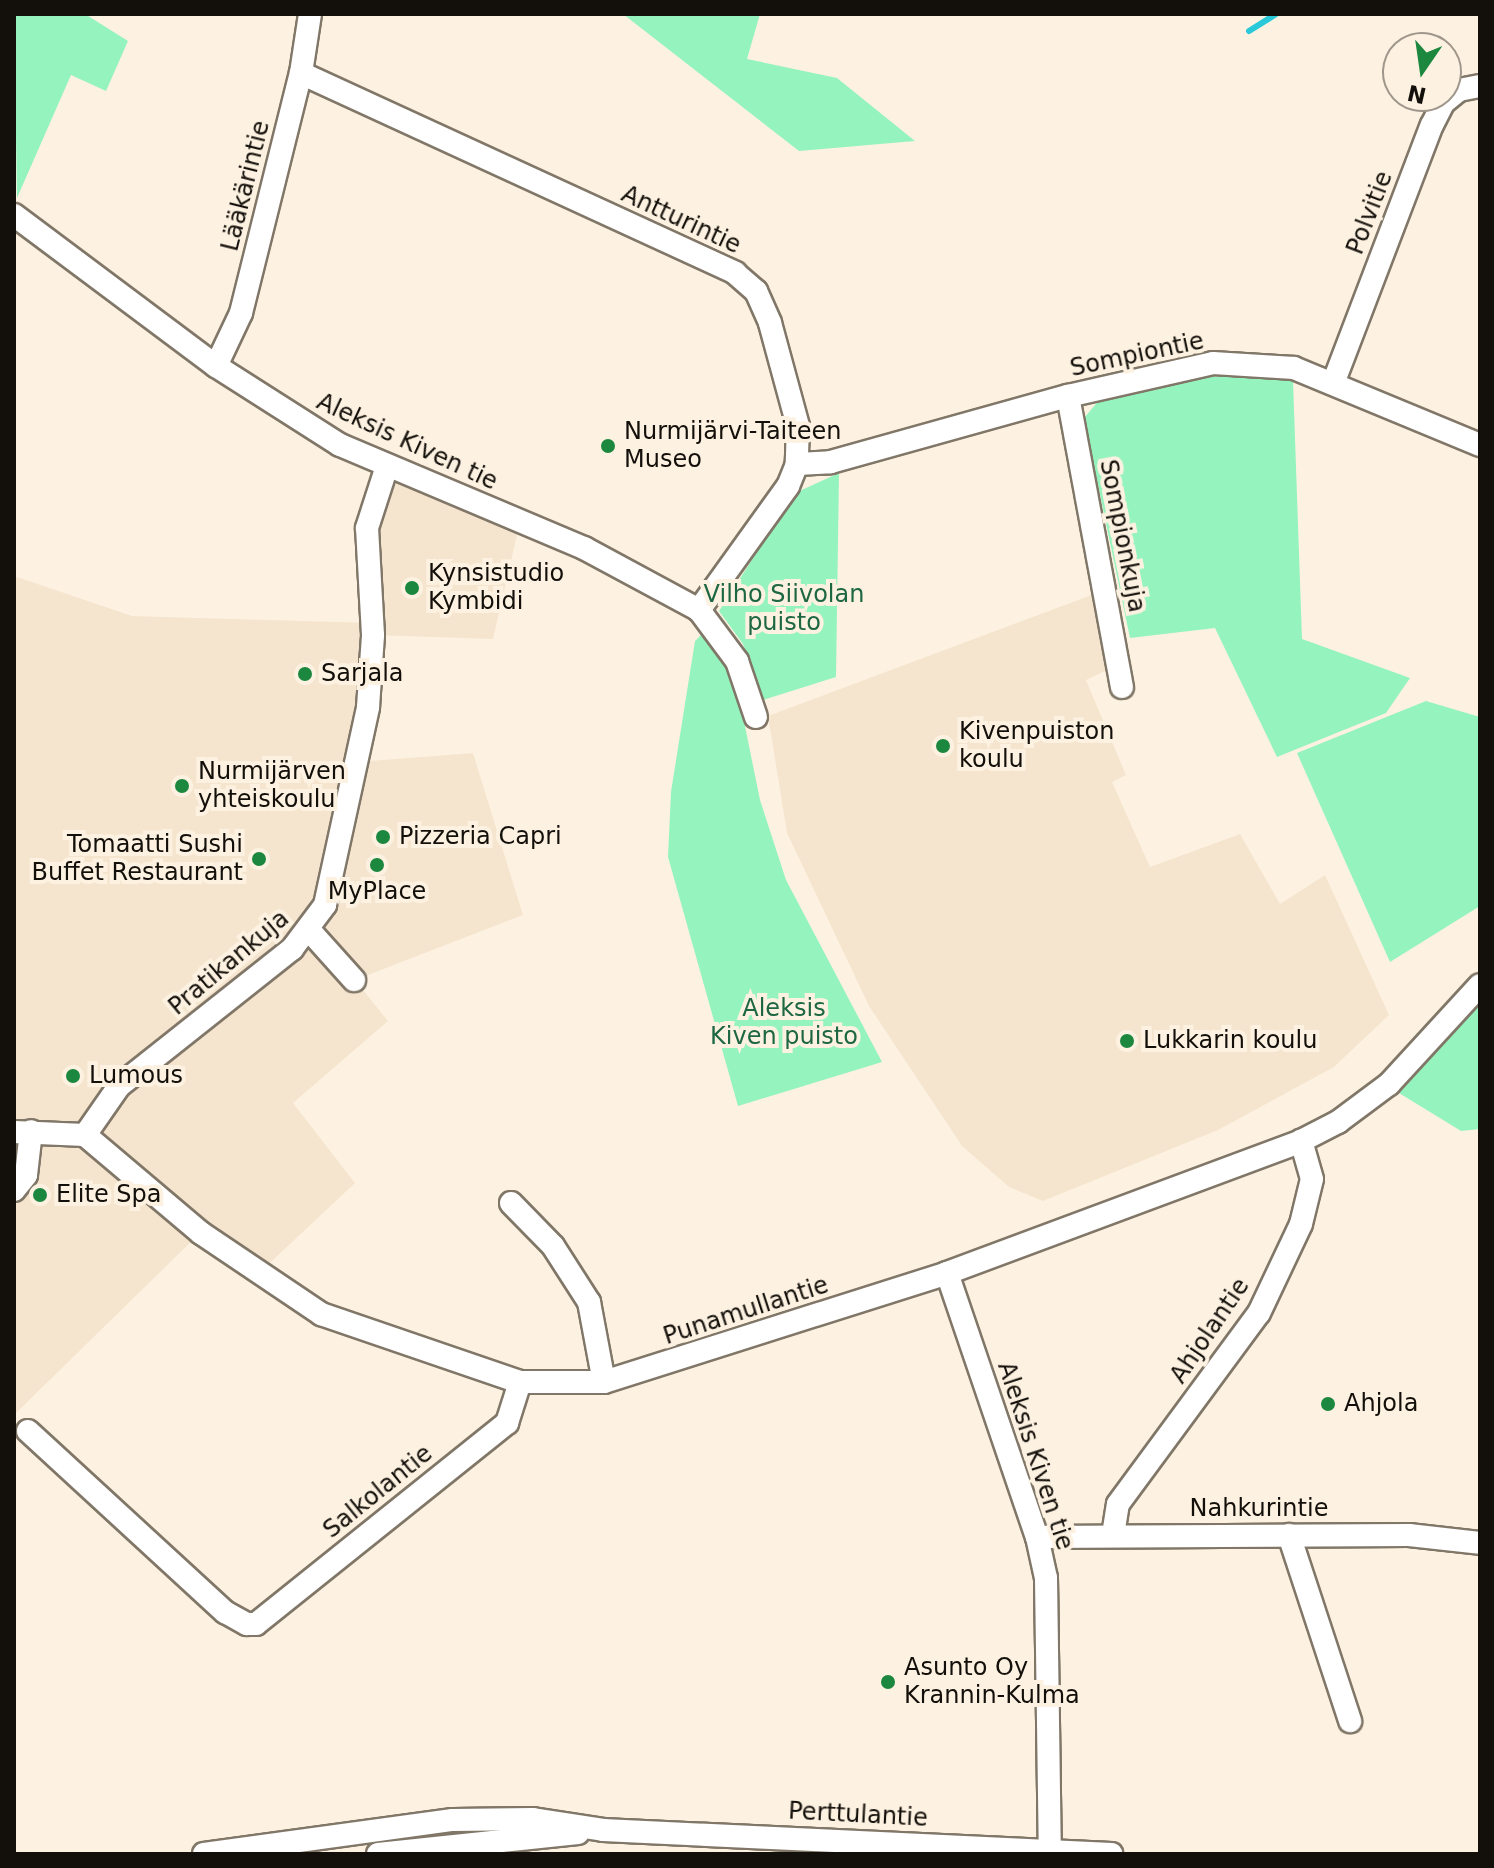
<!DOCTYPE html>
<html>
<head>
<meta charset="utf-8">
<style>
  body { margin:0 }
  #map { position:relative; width:1494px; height:1868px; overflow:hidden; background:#fdf2e1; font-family:"DejaVu Sans",sans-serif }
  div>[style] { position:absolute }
  .built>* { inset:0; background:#f5e5ce }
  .green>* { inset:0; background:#95f3be }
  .stream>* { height:6px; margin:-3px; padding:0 3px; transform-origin:3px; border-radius:3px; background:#29c9da }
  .roads { filter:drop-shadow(2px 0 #817768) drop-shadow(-2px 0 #817768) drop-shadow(0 2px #817768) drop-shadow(0 -2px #817768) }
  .minor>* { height:22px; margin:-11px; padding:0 11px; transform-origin:11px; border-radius:11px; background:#fff }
  .dots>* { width:22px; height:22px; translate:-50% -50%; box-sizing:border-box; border:4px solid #fdf2e1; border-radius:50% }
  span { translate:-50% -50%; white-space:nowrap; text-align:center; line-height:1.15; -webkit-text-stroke:8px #fdf2e1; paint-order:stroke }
  .street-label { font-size:24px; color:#130f0a }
  .poi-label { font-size:24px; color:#130f0a }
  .left { translate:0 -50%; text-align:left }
  .right { translate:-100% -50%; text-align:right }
  .park-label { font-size:24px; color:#1e6743 }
  .frame { position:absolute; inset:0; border:16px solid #130f0a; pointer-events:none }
  .north { position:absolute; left:1382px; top:32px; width:80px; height:80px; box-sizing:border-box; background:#fdf2e1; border:2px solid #9f978b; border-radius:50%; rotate:193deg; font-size:22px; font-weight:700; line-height:32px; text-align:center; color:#130f0a }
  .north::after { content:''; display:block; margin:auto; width:28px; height:36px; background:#1c873e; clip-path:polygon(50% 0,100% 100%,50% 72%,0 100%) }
</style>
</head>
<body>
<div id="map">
  <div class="built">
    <i style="clip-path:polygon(387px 466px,520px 522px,493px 639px,373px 635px,357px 762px,473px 753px,523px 915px,355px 980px,388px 1021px,293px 1103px,355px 1183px,257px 1275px,200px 1233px,14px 1415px,14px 576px,132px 616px,371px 623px,367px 528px)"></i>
    <i style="clip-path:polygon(1097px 593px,1107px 670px,1086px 680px,1126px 775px,1112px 782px,1150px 867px,1240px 834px,1280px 904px,1325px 875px,1389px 1015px,1334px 1067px,1218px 1130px,1043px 1201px,1009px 1187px,962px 1146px,869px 1006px,787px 833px,768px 716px)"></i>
  </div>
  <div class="green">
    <i style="clip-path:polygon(14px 14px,85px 14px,128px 41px,106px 91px,71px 75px,17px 198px)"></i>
    <i style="clip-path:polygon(623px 14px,760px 14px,747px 59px,837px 78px,915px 141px,799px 151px)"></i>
    <i style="clip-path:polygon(1254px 376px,1293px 381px,1302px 639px,1410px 678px,1386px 713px,1277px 757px,1215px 628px,1130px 638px,1084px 418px,1101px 398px,1195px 377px)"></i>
    <i style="clip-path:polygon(839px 473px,836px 677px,763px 700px,743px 644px,719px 611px,795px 493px)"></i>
    <i style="clip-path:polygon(704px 632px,736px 682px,760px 800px,786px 880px,882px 1062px,738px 1106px,668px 857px,671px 792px,695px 641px)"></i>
    <i style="clip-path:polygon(1426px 701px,1480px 717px,1480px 906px,1390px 962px,1297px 753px)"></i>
    <i style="clip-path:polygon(1480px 1002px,1480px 1129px,1461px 1131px,1399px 1093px)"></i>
  </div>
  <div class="stream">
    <i style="left:1249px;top:31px;width:32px;rotate:-32deg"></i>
  </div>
  <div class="roads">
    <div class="minor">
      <i style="left:301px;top:73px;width:478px;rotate:24.7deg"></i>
      <i style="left:735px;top:273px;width:28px;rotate:41deg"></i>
      <i style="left:756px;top:291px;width:35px;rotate:66deg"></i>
      <i style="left:770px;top:323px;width:107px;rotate:74.8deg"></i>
      <i style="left:798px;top:426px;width:38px;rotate:92deg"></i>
      <i style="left:797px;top:464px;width:24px;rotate:112deg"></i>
      <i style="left:788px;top:486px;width:153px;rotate:125.7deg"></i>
      <i style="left:14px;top:215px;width:252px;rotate:36.8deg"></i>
      <i style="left:216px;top:366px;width:147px;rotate:32.5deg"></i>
      <i style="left:340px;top:445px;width:265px;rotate:22.9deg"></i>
      <i style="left:584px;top:548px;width:131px;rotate:28.3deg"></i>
      <i style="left:699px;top:610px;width:64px;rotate:53.3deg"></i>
      <i style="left:737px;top:661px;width:59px;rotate:71.3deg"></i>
      <i style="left:216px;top:366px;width:59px;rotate:-64.7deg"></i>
      <i style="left:241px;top:313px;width:247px;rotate:-76deg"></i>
      <i style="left:301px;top:73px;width:60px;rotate:-81.3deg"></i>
      <i style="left:1334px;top:381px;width:274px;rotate:-69.1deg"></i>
      <i style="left:1432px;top:125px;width:25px;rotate:-63deg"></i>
      <i style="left:1443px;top:103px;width:21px;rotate:-39deg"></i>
      <i style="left:1459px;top:90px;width:21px;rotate:-11deg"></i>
      <i style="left:1068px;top:396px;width:296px;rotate:79.5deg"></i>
      <i style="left:797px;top:464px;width:34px;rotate:-3deg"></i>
      <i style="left:831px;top:462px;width:246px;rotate:-15.6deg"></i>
      <i style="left:1068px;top:396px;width:149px;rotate:-12.8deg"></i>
      <i style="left:1213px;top:363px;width:81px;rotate:3.5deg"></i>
      <i style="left:1294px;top:368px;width:201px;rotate:22.5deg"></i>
      <i style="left:310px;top:931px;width:66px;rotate:48.1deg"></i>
      <i style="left:14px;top:1132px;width:71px;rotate:2.4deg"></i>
      <i style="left:85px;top:1135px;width:152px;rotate:40.2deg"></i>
      <i style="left:201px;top:1233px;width:145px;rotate:34deg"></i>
      <i style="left:321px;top:1314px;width:210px;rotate:18.9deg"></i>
      <i style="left:520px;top:1382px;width:84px"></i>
      <i style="left:604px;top:1382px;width:360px;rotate:-17.6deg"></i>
      <i style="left:947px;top:1273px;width:378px;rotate:-20.4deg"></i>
      <i style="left:1301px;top:1141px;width:42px;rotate:-27.2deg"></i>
      <i style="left:1338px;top:1122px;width:64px;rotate:-36.7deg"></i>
      <i style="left:1389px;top:1084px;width:134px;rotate:-47.4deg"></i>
      <i style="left:85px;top:1135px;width:60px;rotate:-55.2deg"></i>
      <i style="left:119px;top:1086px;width:221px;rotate:-38.4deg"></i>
      <i style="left:292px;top:949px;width:55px;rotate:-53.1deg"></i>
      <i style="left:325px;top:905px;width:203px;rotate:-77.7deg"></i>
      <i style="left:368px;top:707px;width:72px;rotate:-86deg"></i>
      <i style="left:373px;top:635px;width:107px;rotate:-93.2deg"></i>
      <i style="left:367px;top:528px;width:65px;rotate:-72.1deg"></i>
      <i style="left:14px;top:1190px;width:19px;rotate:-51deg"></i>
      <i style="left:26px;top:1175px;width:44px;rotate:-83.5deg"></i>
      <i style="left:511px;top:1203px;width:60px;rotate:45.7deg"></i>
      <i style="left:553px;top:1246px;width:67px;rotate:57.3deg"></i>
      <i style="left:589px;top:1302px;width:81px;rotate:79.4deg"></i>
      <i style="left:947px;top:1273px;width:279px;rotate:71.2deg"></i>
      <i style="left:1037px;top:1537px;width:42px;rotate:77.6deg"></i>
      <i style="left:1046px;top:1578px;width:276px;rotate:89.2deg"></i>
      <i style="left:28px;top:1431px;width:268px;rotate:42.6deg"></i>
      <i style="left:225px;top:1612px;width:25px;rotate:29deg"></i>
      <i style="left:247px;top:1624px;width:9px"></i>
      <i style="left:256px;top:1624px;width:322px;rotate:-38.7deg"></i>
      <i style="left:507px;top:1423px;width:43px;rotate:-72.4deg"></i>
      <i style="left:1113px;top:1535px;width:31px;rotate:-81deg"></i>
      <i style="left:1118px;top:1504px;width:237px;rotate:-53.6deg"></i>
      <i style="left:1259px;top:1313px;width:98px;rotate:-64.7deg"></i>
      <i style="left:1301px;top:1224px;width:46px;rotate:-76.3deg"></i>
      <i style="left:1312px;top:1179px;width:40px;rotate:-106deg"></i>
      <i style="left:1289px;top:1535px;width:196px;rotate:71.8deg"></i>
      <i style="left:1037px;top:1537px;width:372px;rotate:-0.3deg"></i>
      <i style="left:1409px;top:1535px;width:71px;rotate:6.4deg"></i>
      <i style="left:204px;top:1854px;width:251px;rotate:-7.8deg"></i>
      <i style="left:453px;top:1820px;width:80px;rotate:-0.7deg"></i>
      <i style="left:533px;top:1819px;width:71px;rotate:8.9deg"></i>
      <i style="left:603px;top:1830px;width:509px;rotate:2.7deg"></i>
      <i style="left:378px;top:1854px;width:201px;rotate:-6deg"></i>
    </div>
  </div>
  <div class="dots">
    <i style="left:608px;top:446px;background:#1c873e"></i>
    <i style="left:412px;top:588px;background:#1c873e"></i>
    <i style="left:305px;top:674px;background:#1c873e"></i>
    <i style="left:943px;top:746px;background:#1c873e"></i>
    <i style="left:182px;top:786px;background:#1c873e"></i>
    <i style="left:383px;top:837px;background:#1c873e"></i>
    <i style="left:259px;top:859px;background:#1c873e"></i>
    <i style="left:377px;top:865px;background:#1c873e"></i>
    <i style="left:1127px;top:1041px;background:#1c873e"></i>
    <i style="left:73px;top:1076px;background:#1c873e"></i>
    <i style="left:40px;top:1195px;background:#1c873e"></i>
    <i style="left:1328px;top:1404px;background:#1c873e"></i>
    <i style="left:888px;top:1682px;background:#1c873e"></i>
  </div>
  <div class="street-label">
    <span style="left:246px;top:186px;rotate:-76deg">Lääkärintie</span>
    <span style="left:1370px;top:213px;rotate:-69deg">Polvitie</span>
    <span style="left:681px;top:220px;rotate:25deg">Antturintie</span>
    <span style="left:1137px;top:355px;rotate:-12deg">Sompiontie</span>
    <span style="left:407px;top:442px;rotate:25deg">Aleksis Kiven tie</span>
    <span style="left:1122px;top:536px;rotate:79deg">Sompionkuja</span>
    <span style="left:229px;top:963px;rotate:-40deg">Pratikankuja</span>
    <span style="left:746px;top:1311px;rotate:-18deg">Punamullantie</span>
    <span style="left:1210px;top:1331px;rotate:-56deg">Ahjolantie</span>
    <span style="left:1035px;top:1456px;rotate:72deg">Aleksis Kiven tie</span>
    <span style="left:378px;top:1492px;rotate:-39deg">Salkolantie</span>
    <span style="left:1259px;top:1509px">Nahkurintie</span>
    <span style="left:858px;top:1815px;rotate:3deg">Perttulantie</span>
  </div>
  <div class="poi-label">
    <span class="left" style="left:624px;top:446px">Nurmijärvi-Taiteen<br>Museo</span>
    <span class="left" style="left:428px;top:588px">Kynsistudio<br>Kymbidi</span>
    <span class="left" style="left:321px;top:674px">Sarjala</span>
    <span class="left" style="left:959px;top:746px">Kivenpuiston<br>koulu</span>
    <span class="left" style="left:198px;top:786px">Nurmijärven<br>yhteiskoulu</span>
    <span class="left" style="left:399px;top:837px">Pizzeria Capri</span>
    <span class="right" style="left:243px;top:859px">Tomaatti Sushi<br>Buffet Restaurant</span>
    <span style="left:377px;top:892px">MyPlace</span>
    <span class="left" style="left:1143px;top:1041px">Lukkarin koulu</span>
    <span class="left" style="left:89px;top:1076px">Lumous</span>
    <span class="left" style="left:56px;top:1195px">Elite Spa</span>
    <span class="left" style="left:1344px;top:1404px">Ahjola</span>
    <span class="left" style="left:904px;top:1682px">Asunto Oy<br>Krannin-Kulma</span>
  </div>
  <div class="park-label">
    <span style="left:784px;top:609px">Vilho Siivolan<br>puisto</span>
    <span style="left:784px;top:1023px">Aleksis<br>Kiven puisto</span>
  </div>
  <div class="frame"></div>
  <div class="north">N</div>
</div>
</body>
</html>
